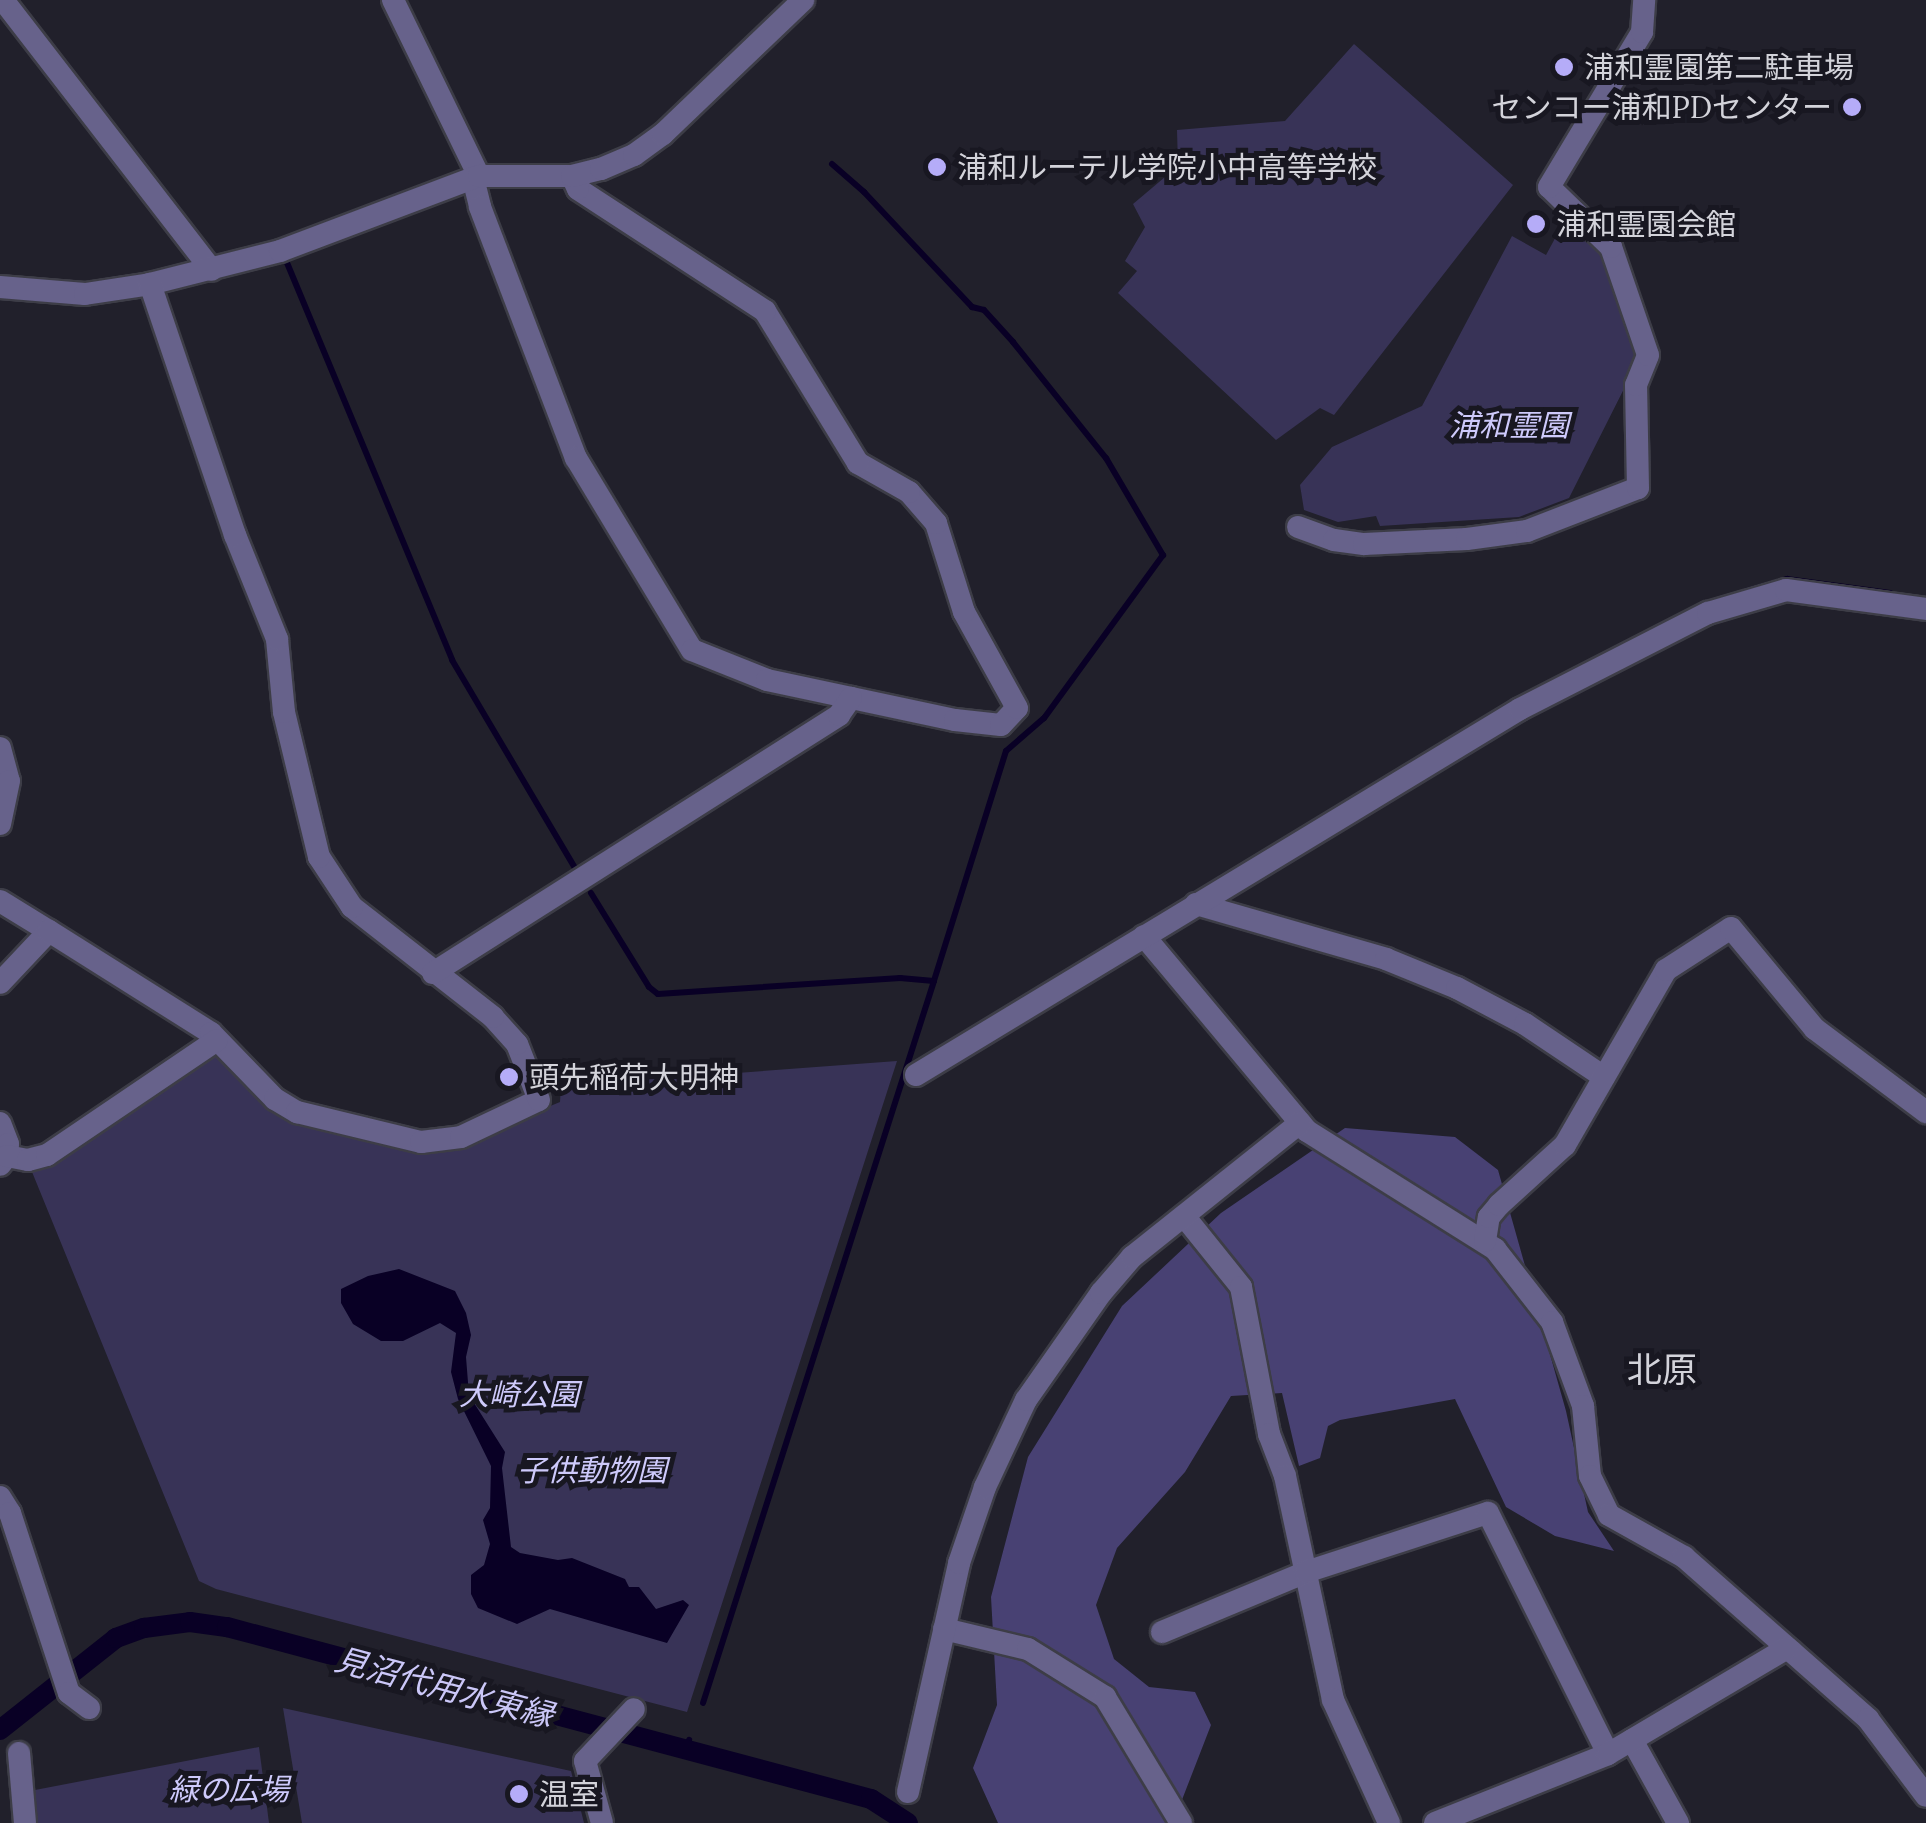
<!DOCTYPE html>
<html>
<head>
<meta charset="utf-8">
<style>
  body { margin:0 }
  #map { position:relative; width:1926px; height:1823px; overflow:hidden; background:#21202b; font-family:Lora,"Noto Sans JP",serif }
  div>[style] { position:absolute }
  .green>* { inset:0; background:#383357 }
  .forest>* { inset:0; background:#484173 }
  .water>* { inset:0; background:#090025 }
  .stream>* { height:6px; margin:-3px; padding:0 3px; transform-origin:3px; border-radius:3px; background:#090025 }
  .canal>* { height:20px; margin:-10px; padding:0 10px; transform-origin:10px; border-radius:10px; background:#090025 }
  .roads { filter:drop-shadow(2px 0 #3d3d47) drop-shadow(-2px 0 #3d3d47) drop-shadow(0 2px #3d3d47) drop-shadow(0 -2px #3d3d47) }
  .minor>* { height:22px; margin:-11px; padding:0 11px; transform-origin:11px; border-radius:11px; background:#67628b }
  .dots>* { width:28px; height:28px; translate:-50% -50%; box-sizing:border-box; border:5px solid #181721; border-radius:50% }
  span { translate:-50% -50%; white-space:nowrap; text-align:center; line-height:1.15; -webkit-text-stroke:10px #181721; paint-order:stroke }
  .poi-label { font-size:30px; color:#d3d3da }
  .left { translate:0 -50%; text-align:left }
  .right { translate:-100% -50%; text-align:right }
  .park-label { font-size:30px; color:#cecafb; font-style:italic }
  .water-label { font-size:32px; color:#cbc7f8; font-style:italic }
  .quarter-label { font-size:35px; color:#d3d3da }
</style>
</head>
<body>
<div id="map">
  <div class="green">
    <i style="clip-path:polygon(1354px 44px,1513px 185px,1334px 415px,1320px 408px,1276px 440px,1118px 293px,1137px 271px,1125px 261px,1145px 227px,1133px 204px,1178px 166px,1177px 130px,1285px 121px)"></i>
    <i style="clip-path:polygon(1559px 231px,1603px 249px,1641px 355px,1569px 498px,1519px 517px,1380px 526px,1376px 516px,1338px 522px,1304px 510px,1300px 485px,1332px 447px,1422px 406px,1512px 236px,1546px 255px)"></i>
    <i style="clip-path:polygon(206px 1053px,220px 1053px,274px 1104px,463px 1142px,560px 1102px,561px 1086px,897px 1061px,687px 1712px,216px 1589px,199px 1581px,30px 1167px)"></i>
    <i style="clip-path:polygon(283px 1708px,571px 1771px,584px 1823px,302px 1823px)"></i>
    <i style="clip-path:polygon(259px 1747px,269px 1823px,38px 1823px,35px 1790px)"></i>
  </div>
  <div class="forest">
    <i style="clip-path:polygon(1345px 1128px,1455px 1137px,1498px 1170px,1566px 1411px,1588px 1512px,1614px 1551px,1555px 1536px,1506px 1507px,1455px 1399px,1340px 1420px,1328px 1426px,1320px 1458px,1299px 1466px,1282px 1393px,1231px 1396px,1185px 1472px,1117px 1548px,1096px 1605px,1114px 1659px,1149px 1687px,1195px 1692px,1211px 1725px,1173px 1823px,998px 1823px,973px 1768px,997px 1705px,991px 1597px,1028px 1457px,1122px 1306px,1221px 1213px)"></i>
  </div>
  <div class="water">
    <i style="clip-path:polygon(399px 1269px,455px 1291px,466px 1313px,471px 1335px,466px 1357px,469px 1395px,505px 1452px,502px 1468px,511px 1547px,520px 1553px,558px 1560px,572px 1558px,625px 1579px,629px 1587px,639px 1587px,656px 1609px,683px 1600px,689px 1605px,667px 1643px,550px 1609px,517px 1624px,478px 1608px,471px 1594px,471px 1575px,484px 1565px,490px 1544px,483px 1520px,490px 1508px,491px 1466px,458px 1399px,451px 1372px,456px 1333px,440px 1323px,403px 1341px,381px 1341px,353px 1324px,341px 1303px,341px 1289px,368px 1276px)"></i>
  </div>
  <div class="stream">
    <i style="left:832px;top:164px;width:43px;rotate:41.2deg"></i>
    <i style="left:864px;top:192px;width:158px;rotate:46.8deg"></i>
    <i style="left:972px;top:307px;width:12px;rotate:14deg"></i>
    <i style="left:984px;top:310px;width:43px;rotate:47.8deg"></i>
    <i style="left:1013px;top:342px;width:149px;rotate:51.3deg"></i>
    <i style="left:1106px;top:458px;width:113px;rotate:59.6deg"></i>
    <i style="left:1163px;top:555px;width:202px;rotate:126.1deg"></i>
    <i style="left:1044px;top:718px;width:50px;rotate:139deg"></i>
    <i style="left:1006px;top:751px;width:241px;rotate:107.4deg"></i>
    <i style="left:285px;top:258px;width:435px;rotate:67.4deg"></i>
    <i style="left:452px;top:660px;width:245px;rotate:59.4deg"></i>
    <i style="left:1746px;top:591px;width:43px;rotate:-16.3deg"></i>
    <i style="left:1787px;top:579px;width:104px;rotate:7.7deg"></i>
    <i style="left:591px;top:893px;width:110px;rotate:58.3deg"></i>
    <i style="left:649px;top:987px;width:11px;rotate:38deg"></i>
    <i style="left:658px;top:994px;width:243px;rotate:-3.8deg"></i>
    <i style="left:900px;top:978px;width:34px;rotate:5deg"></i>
    <i style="left:934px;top:981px;width:758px;rotate:107.74deg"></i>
    <i style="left:685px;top:1750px;width:11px;rotate:-68deg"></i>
  </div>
  <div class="canal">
    <i style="left:0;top:1730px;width:148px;rotate:-38.4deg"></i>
    <i style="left:116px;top:1638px;width:30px;rotate:-20deg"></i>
    <i style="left:144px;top:1628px;width:46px;rotate:-7.4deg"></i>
    <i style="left:190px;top:1622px;width:37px;rotate:8deg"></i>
    <i style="left:227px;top:1627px;width:667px;rotate:14.95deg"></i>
    <i style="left:871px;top:1799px;width:44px;rotate:33deg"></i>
  </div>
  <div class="roads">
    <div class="minor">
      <i style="left:3px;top:0;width:341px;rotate:52.3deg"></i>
      <i style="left:393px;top:0;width:196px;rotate:64deg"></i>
      <i style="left:473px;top:178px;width:30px;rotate:76deg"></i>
      <i style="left:480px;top:207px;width:269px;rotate:69.1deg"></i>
      <i style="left:576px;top:458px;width:224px;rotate:58.9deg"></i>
      <i style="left:692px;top:650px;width:81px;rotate:21.8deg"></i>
      <i style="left:767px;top:680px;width:192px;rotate:12deg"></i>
      <i style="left:955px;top:720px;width:46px;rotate:6.2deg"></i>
      <i style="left:1001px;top:725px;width:23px;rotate:-47deg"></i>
      <i style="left:1017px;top:708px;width:110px;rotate:-118.9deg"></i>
      <i style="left:964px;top:612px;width:93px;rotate:-107.5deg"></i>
      <i style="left:936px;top:523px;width:41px;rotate:-131.1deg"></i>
      <i style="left:909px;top:492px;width:59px;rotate:-150.4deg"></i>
      <i style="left:858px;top:463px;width:178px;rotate:-121.5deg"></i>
      <i style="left:765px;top:311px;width:223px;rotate:-146.9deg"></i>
      <i style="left:578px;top:189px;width:14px;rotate:-115deg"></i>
      <i style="left:0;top:287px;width:85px;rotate:4.7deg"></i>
      <i style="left:85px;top:294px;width:66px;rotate:-8.7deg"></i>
      <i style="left:150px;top:284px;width:134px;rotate:-14.2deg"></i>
      <i style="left:280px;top:251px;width:213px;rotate:-20.7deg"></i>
      <i style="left:479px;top:176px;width:93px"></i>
      <i style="left:572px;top:176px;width:30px;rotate:-14deg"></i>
      <i style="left:601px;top:169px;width:36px;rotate:-23deg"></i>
      <i style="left:634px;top:155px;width:36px;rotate:-36deg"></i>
      <i style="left:663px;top:134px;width:194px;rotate:-43.7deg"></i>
      <i style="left:1298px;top:527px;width:38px;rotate:20deg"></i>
      <i style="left:1334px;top:540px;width:30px;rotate:8deg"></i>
      <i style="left:1364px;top:544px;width:103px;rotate:-2.8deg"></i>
      <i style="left:1467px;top:539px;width:61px;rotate:-7.6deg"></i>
      <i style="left:1527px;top:531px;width:119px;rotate:-21.2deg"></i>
      <i style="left:1638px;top:488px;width:103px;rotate:-91.1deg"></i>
      <i style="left:1636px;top:385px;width:32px;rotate:-68deg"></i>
      <i style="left:1648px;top:355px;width:114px;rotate:-108.9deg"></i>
      <i style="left:1611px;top:247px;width:86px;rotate:-135.9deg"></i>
      <i style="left:1549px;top:187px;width:181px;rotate:-59deg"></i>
      <i style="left:1642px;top:32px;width:32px;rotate:-86deg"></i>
      <i style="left:0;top:748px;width:34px;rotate:75deg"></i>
      <i style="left:9px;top:781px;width:44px;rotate:101.8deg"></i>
      <i style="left:0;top:901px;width:57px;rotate:31.5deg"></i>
      <i style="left:49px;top:931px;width:71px;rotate:133.3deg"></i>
      <i style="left:1196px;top:904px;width:198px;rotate:16.1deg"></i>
      <i style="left:1386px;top:959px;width:77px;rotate:22.2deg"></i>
      <i style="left:1457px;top:988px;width:77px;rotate:27.9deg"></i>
      <i style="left:1525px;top:1024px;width:95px;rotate:33.9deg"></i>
      <i style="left:49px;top:931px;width:191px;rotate:32.2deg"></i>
      <i style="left:211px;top:1033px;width:92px;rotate:45.9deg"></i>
      <i style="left:275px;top:1099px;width:26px;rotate:31deg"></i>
      <i style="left:297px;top:1112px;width:128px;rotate:13.6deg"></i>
      <i style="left:421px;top:1142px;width:40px;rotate:-7.1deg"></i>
      <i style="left:461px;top:1137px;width:86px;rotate:-25.4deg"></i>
      <i style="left:539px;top:1100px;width:60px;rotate:-111.4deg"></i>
      <i style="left:517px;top:1044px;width:36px;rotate:-132deg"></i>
      <i style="left:493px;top:1017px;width:179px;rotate:-142deg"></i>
      <i style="left:352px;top:907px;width:60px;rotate:-123.4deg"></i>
      <i style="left:319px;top:857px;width:149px;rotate:-103.6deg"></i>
      <i style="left:284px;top:712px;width:73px;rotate:-95.5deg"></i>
      <i style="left:277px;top:639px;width:112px;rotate:-112deg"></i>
      <i style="left:235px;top:535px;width:265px;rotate:-108.7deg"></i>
      <i style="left:1144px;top:936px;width:254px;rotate:50.1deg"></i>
      <i style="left:1307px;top:1131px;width:222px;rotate:32.1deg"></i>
      <i style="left:1495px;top:1249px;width:93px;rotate:52deg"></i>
      <i style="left:1552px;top:1322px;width:90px;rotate:69.7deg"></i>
      <i style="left:1583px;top:1406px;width:70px;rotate:84.3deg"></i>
      <i style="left:1590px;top:1476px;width:43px;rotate:64deg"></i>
      <i style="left:1609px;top:1515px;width:86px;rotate:29.2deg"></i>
      <i style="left:1684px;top:1557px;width:142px;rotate:41.3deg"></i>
      <i style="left:1791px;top:1651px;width:103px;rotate:41.4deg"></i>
      <i style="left:1868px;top:1719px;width:96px;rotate:53deg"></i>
      <i style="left:433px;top:973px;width:481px;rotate:-32.4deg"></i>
      <i style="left:839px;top:715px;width:21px;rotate:-55deg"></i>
      <i style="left:916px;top:1075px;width:706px;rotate:-31.21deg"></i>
      <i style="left:1520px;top:709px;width:211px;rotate:-27.1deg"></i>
      <i style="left:1708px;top:613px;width:81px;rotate:-16.4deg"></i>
      <i style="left:1786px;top:590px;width:141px;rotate:7.7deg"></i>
      <i style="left:0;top:1123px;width:22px;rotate:69deg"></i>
      <i style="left:8px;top:1144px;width:12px;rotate:95deg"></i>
      <i style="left:7px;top:1156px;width:11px;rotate:128deg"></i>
      <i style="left:7px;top:1156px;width:21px;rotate:11deg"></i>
      <i style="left:28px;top:1160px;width:20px;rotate:-15deg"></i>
      <i style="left:47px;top:1155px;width:205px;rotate:-34.1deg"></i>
      <i style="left:1184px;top:1216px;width:91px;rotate:51.2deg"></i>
      <i style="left:1241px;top:1287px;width:150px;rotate:79.2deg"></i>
      <i style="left:1269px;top:1434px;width:45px;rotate:69.1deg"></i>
      <i style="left:1285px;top:1476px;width:229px;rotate:77.9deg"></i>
      <i style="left:1333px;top:1700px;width:135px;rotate:65.5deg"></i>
      <i style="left:1485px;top:1241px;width:24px;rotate:-81deg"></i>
      <i style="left:1489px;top:1217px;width:16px;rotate:-50deg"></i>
      <i style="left:1499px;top:1205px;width:89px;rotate:-42.3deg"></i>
      <i style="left:1565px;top:1145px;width:202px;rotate:-60deg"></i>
      <i style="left:1666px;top:970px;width:77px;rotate:-32.9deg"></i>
      <i style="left:1731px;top:928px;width:131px;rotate:50.3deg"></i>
      <i style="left:1815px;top:1029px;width:139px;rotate:36.8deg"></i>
      <i style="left:0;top:1497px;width:19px;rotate:58deg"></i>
      <i style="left:10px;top:1513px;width:189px;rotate:71.9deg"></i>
      <i style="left:69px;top:1693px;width:25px;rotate:37deg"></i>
      <i style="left:944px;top:1629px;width:86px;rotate:13.4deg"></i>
      <i style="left:1028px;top:1649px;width:91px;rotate:31.9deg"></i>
      <i style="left:1105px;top:1697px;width:147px;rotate:58.9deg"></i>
      <i style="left:1162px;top:1632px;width:156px;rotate:-22.6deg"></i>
      <i style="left:1306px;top:1572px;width:191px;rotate:-18deg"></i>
      <i style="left:1488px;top:1513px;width:269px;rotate:63.5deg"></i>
      <i style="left:1632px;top:1740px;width:95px;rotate:61deg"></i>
      <i style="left:19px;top:1753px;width:70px;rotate:85.1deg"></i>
      <i style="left:908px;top:1792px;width:235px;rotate:-77.4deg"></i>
      <i style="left:959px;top:1563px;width:80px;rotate:-71.1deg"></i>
      <i style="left:985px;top:1487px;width:96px;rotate:-64.8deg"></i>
      <i style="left:1026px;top:1400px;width:131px;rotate:-55deg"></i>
      <i style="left:1101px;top:1293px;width:48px;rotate:-49.3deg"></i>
      <i style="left:1132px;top:1257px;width:215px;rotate:-38.6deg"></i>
      <i style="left:602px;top:1823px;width:64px;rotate:-105.3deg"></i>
      <i style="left:585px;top:1761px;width:71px;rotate:-46.7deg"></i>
      <i style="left:1435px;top:1823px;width:186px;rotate:-21.7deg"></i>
      <i style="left:1608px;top:1754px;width:208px;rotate:-30.6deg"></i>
    </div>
  </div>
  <div class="dots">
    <i style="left:1564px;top:67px;background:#b5acf8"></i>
    <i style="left:1852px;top:107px;background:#b5acf8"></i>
    <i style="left:937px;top:167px;background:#b5acf8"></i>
    <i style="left:1536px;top:224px;background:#b5acf8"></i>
    <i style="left:509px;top:1077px;background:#b5acf8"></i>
    <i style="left:519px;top:1794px;background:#b5acf8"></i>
  </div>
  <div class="poi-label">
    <span class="left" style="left:1584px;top:67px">浦和霊園第二駐車場</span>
    <span class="right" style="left:1832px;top:107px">センコー浦和PDセンター</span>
    <span class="left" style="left:957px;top:167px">浦和ルーテル学院小中高等学校</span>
    <span class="left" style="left:1556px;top:224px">浦和霊園会館</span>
    <span class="left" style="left:529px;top:1077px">頭先稲荷大明神</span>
    <span class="left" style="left:539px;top:1794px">温室</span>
  </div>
  <div class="park-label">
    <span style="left:1509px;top:425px">浦和霊園</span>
    <span style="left:519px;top:1394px">大崎公園</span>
    <span style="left:592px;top:1470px">子供動物園</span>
    <span style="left:229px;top:1789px">緑の広場</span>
  </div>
  <div class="water-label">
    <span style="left:444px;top:1688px;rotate:15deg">見沼代用水東縁</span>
  </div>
  <div class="quarter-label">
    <span style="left:1662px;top:1370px">北原</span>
  </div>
</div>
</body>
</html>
